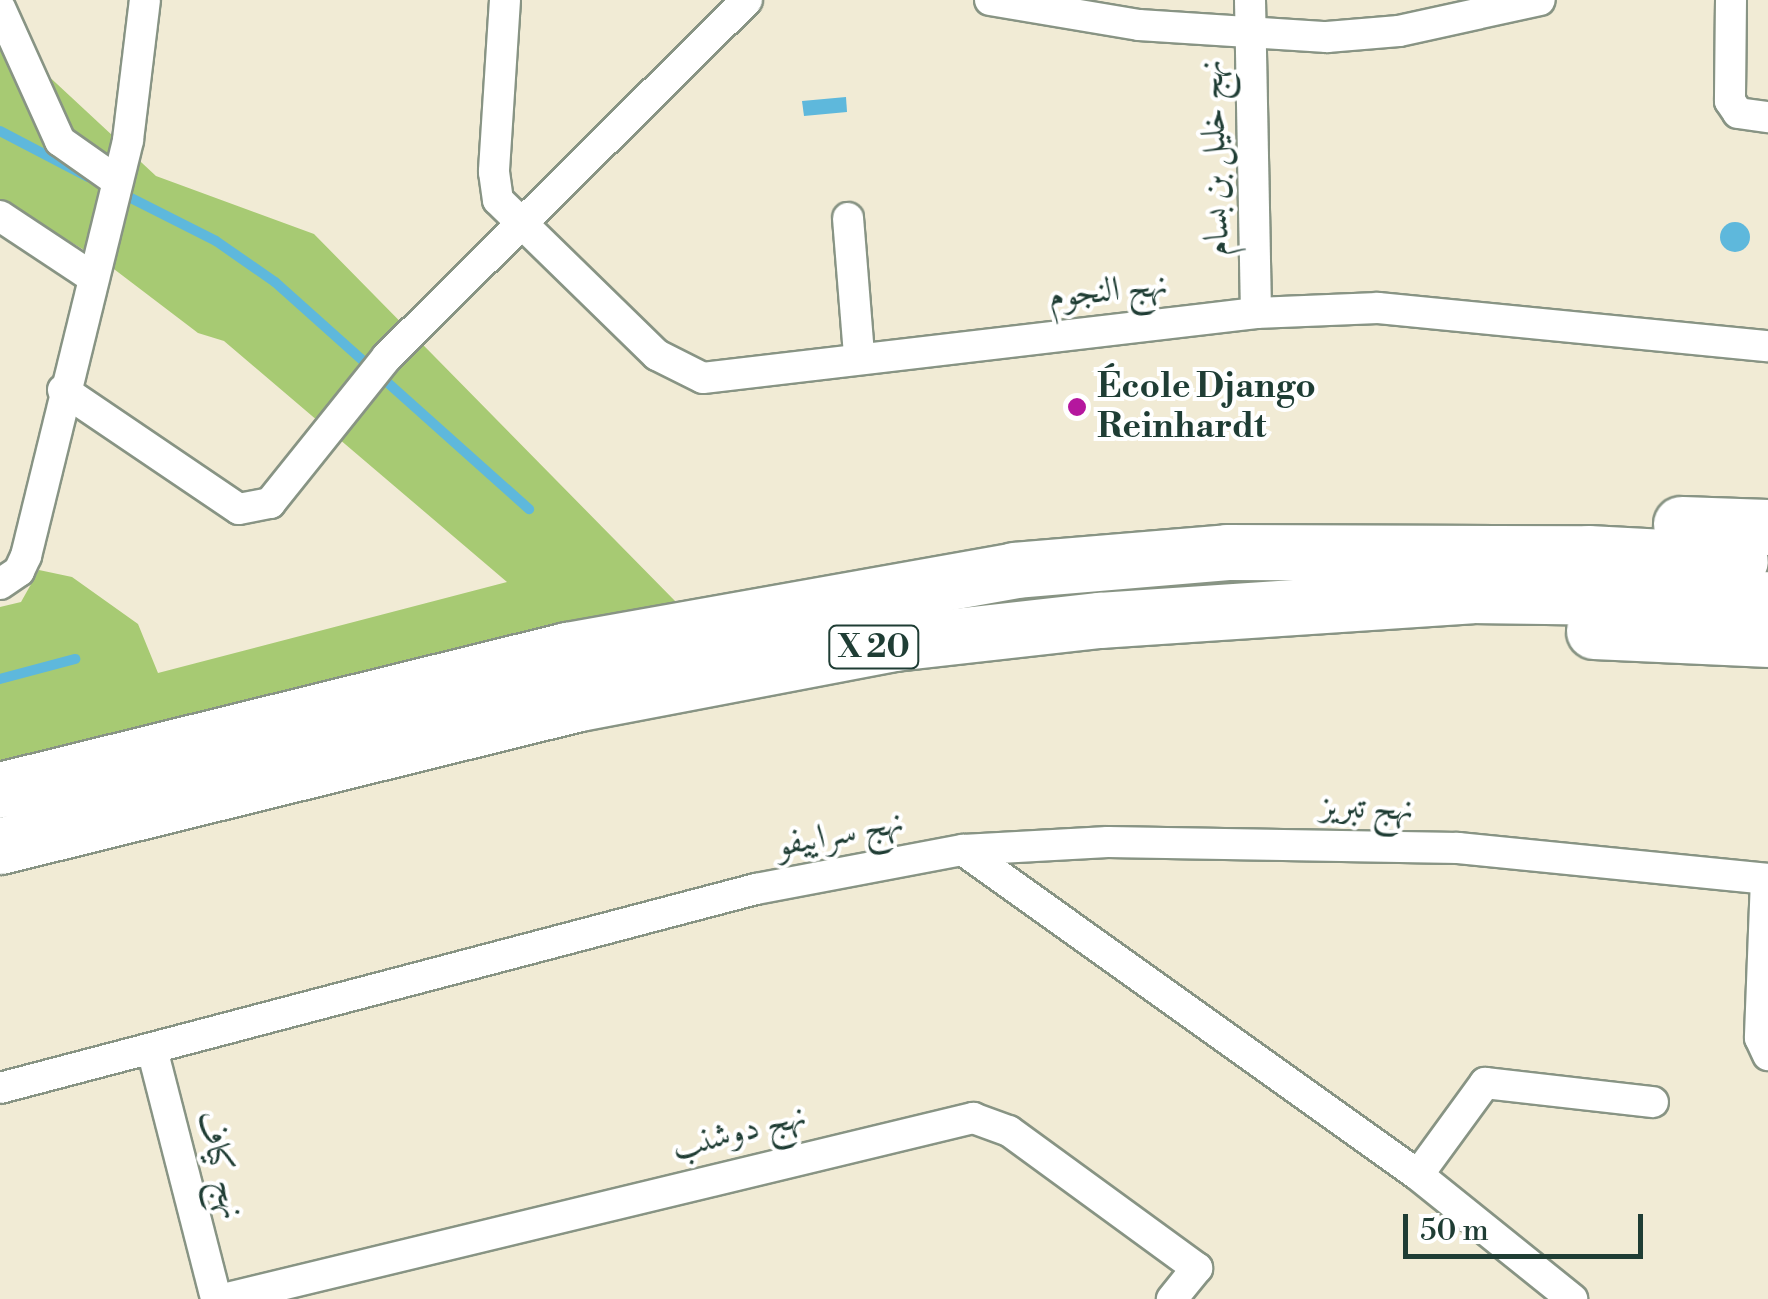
<!DOCTYPE html>
<html>
<head>
<meta charset="utf-8">
<style>
  body { margin:0 }
  #map { position:relative; width:1768px; height:1299px; overflow:hidden; background:#f1ebd5; font-family:"Libre Bodoni",Amiri,serif }
  div>[style] { position:absolute }
  .green>* { inset:0; background:#a7ca73 }
  .water>* { inset:0; background:#5eb8dc }
  .round { border-radius:50% }
  .stream>* { height:10px; margin:-5px; padding:0 5px; transform-origin:5px; border-radius:5px; background:#5eb8dc }
  .roads { filter:drop-shadow(2px 0 #889484) drop-shadow(-2px 0 #889484) drop-shadow(0 2px #889484) drop-shadow(0 -2px #889484) }
  .street>* { height:30px; margin:-15px; padding:0 15px; transform-origin:15px; border-radius:15px; background:#fff }
  .highway>* { height:55px; margin:-27.5px; padding:0 27.5px; transform-origin:27.5px; border-radius:27.5px; background:#fff }
  .dots>* { width:28px; height:28px; translate:-50% -50%; box-sizing:border-box; border:5px solid #fff; border-radius:50% }
  span { translate:-50% -50%; white-space:nowrap; text-align:center; line-height:1.15; -webkit-text-stroke:8px #fff; paint-order:stroke }
  .shield-label span { padding:2px 8px; background:#fff; border:2px solid; border-radius:8px; -webkit-text-stroke-width:0 }
  .shield-label { font-size:32px; color:#1f3d34; font-weight:700 }
  .street-label { font-size:35px; color:#1f3d34 }
  .poi-label { font-size:35px; color:#1f3d34; font-weight:700 }
  .left { translate:0 -50%; text-align:left }
  .scale { position:absolute; left:1403px; top:1214px; width:240px; height:45px; box-sizing:border-box; border:5px solid #1f3d34; border-top:0; padding-left:12px; font-size:30px; line-height:35px; white-space:nowrap; color:#1f3d34; -webkit-text-stroke:8px #fff; paint-order:stroke }
</style>
</head>
<body>
<div id="map">
  <div class="green">
    <i style="clip-path:polygon(0 31px,156px 176px,314px 234px,677px 603px,0 763px,0 607px,21px 602px,39px 570px,72px 577px,138px 624px,158px 673px,507px 582px,224px 341px,198px 333px,106px 263px,0 200px)"></i>
  </div>
  <div class="water">
    <i style="clip-path:polygon(846px 97px,847px 112px,804px 116px,802px 101px)"></i>
    <i class="round" style="left:1720px;top:222px;width:30px;height:30px"></i>
  </div>
  <div class="stream">
    <i style="left:0;top:131px;width:99px;rotate:27.6deg"></i>
    <i style="left:121px;top:193px;width:106px;rotate:26.8deg"></i>
    <i style="left:216px;top:241px;width:72px;rotate:34.8deg"></i>
    <i style="left:275px;top:282px;width:341px;rotate:41.8deg"></i>
    <i style="left:0;top:679px;width:78px;rotate:-14.9deg"></i>
  </div>
  <div class="roads">
    <div class="street">
      <i style="left:505px;top:0;width:172px;rotate:93.7deg"></i>
      <i style="left:494px;top:172px;width:28px;rotate:82deg"></i>
      <i style="left:498px;top:200px;width:222px;rotate:44.3deg"></i>
      <i style="left:657px;top:355px;width:51px;rotate:26.6deg"></i>
      <i style="left:703px;top:378px;width:557px;rotate:-6.7deg"></i>
      <i style="left:1256px;top:313px;width:122px;rotate:-2.3deg"></i>
      <i style="left:1378px;top:308px;width:392px;rotate:5.6deg"></i>
      <i style="left:990px;top:0;width:151px;rotate:9.5deg"></i>
      <i style="left:1139px;top:25px;width:188px;rotate:3.7deg"></i>
      <i style="left:1327px;top:37px;width:72px;rotate:-4.8deg"></i>
      <i style="left:1399px;top:31px;width:144px;rotate:-12.4deg"></i>
      <i style="left:1250px;top:0;width:313px;rotate:88.9deg"></i>
      <i style="left:1731px;top:0;width:101px;rotate:90.6deg"></i>
      <i style="left:1730px;top:101px;width:14px;rotate:56deg"></i>
      <i style="left:1738px;top:113px;width:30px;rotate:8deg"></i>
      <i style="left:0;top:8px;width:146px;rotate:65.7deg"></i>
      <i style="left:60px;top:141px;width:70px;rotate:35.1deg"></i>
      <i style="left:0;top:216px;width:110px;rotate:33.5deg"></i>
      <i style="left:848px;top:218px;width:138px;rotate:85.4deg"></i>
      <i style="left:63px;top:390px;width:212px;rotate:34.1deg"></i>
      <i style="left:239px;top:509px;width:32px;rotate:-11deg"></i>
      <i style="left:270px;top:503px;width:187px;rotate:-51.3deg"></i>
      <i style="left:387px;top:357px;width:507px;rotate:-44.76deg"></i>
      <i style="left:0;top:584px;width:23px;rotate:-34deg"></i>
      <i style="left:19px;top:571px;width:17px;rotate:-65deg"></i>
      <i style="left:26px;top:556px;width:428px;rotate:-76.2deg"></i>
      <i style="left:128px;top:140px;width:141px;rotate:-83.1deg"></i>
      <i style="left:963px;top:850px;width:559px;rotate:35.54deg"></i>
      <i style="left:1418px;top:1175px;width:198px;rotate:38.8deg"></i>
      <i style="left:1766px;top:879px;width:159px;rotate:92.2deg"></i>
      <i style="left:1760px;top:1038px;width:19px;rotate:65deg"></i>
      <i style="left:152px;top:1049px;width:258px;rotate:75.6deg"></i>
      <i style="left:0;top:1088px;width:782px;rotate:-14.75deg"></i>
      <i style="left:756px;top:889px;width:211px;rotate:-10.7deg"></i>
      <i style="left:963px;top:850px;width:145px;rotate:-3.2deg"></i>
      <i style="left:1108px;top:842px;width:350px;rotate:1deg"></i>
      <i style="left:1458px;top:848px;width:312px;rotate:5.7deg"></i>
      <i style="left:1418px;top:1175px;width:114px;rotate:-53.9deg"></i>
      <i style="left:1485px;top:1083px;width:169px;rotate:6.5deg"></i>
      <i style="left:223px;top:1299px;width:772px;rotate:-13.57deg"></i>
      <i style="left:973px;top:1118px;width:38px;rotate:20deg"></i>
      <i style="left:1009px;top:1131px;width:233px;rotate:36.1deg"></i>
      <i style="left:1197px;top:1268px;width:40px;rotate:129deg"></i>
    </div>
    <div class="highway">
      <i style="left:1681px;top:524px;width:87px;rotate:2deg"></i>
      <i style="left:1594px;top:631px;width:174px;rotate:2.6deg"></i>
      <i style="left:0;top:790px;width:584px;rotate:-13.87deg"></i>
      <i style="left:567px;top:650px;width:454px;rotate:-10.1deg"></i>
      <i style="left:1014px;top:570px;width:214px;rotate:-4.8deg"></i>
      <i style="left:1227px;top:552px;width:361px;rotate:0.2deg"></i>
      <i style="left:1588px;top:553px;width:152px;rotate:3deg"></i>
      <i style="left:0;top:846px;width:596px;rotate:-13.87deg"></i>
      <i style="left:579px;top:703px;width:320px;rotate:-10.8deg"></i>
      <i style="left:893px;top:643px;width:207px;rotate:-6.4deg"></i>
      <i style="left:1099px;top:620px;width:373px;rotate:-3.8deg"></i>
      <i style="left:1471px;top:595px;width:297px;rotate:0.8deg"></i>
    </div>
  </div>
  <div class="dots">
    <i style="left:1077px;top:407px;background:#b5179e"></i>
  </div>
  <div class="shield-label">
    <span style="left:874px;top:647px">X 20</span>
  </div>
  <div class="street-label">
    <span style="left:1215px;top:158px;rotate:-92deg">نهج خليل بن بسام</span>
    <span style="left:1108px;top:291px;rotate:-6deg">نهج النجوم</span>
    <span style="left:1367px;top:808px;rotate:2deg">نهج تبريز</span>
    <span style="left:840px;top:834px;rotate:-11deg">نهج سراييفو</span>
    <span style="left:739px;top:1132px;rotate:-14deg">نهج دوشنب</span>
    <span style="left:220px;top:1165px;rotate:76deg">نهج كياف</span>
  </div>
  <div class="poi-label">
    <span class="left" style="left:1097px;top:407px">École Django<br>Reinhardt</span>
  </div>
  <div class="scale">50 m</div>
</div>
</body>
</html>
